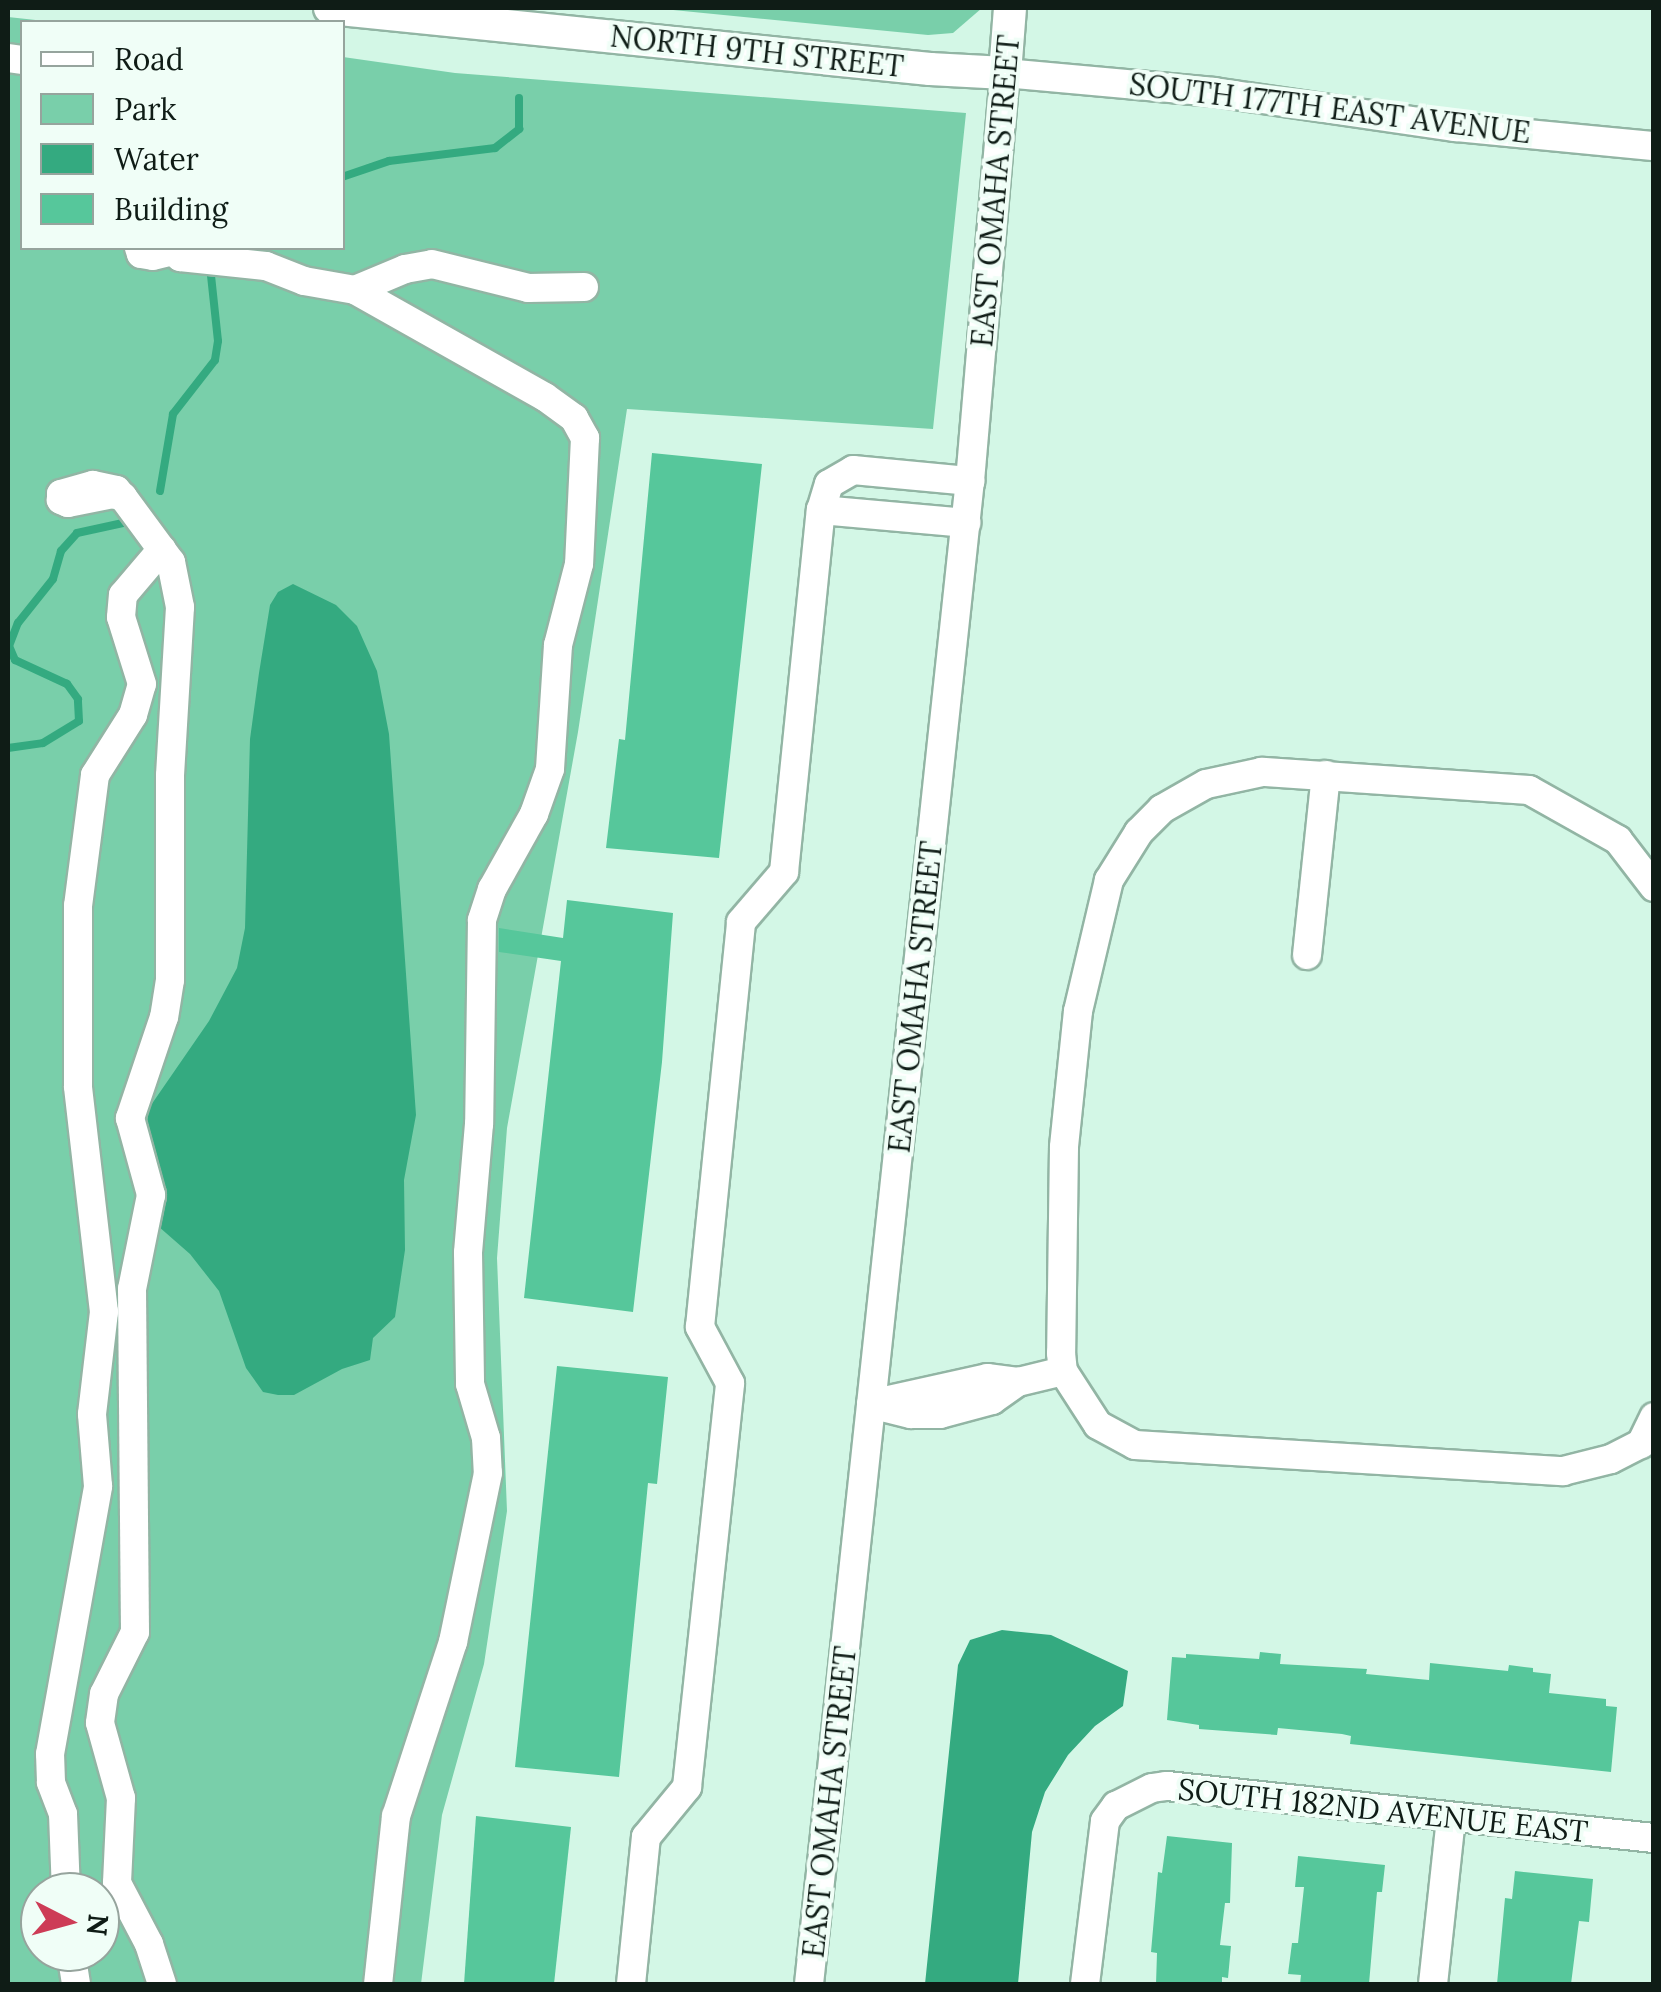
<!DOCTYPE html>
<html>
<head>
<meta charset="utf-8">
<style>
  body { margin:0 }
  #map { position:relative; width:1661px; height:1992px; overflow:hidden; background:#d3f7e6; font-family:Lora,serif }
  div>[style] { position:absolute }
  .green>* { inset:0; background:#79cfaa }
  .water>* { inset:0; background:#34aa80 }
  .stream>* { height:8px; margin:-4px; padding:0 4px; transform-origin:4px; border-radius:4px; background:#34aa80 }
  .building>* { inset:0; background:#56c79b }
  .roads { filter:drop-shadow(2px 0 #92b5a4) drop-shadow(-2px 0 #92b5a4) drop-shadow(0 2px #92b5a4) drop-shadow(0 -2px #92b5a4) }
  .minor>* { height:28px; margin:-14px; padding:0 14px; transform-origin:14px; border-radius:14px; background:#fff }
  .major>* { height:32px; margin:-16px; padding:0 16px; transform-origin:16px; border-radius:16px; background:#fff }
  span { translate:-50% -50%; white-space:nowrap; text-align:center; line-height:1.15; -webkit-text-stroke:8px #f0fef7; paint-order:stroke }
  .street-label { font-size:30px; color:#0f1c16 }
  .frame { position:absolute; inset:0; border:10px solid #0f1c16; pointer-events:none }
  .legend { position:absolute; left:20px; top:20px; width:325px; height:230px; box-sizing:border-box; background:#f0fef7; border:2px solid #96a49d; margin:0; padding:12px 18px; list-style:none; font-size:30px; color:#0f1c16 }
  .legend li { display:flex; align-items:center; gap:20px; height:50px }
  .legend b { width:50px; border:2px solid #96a49d }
  .north { position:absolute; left:20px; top:1872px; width:100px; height:100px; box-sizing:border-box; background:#f0fef7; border:2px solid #96a49d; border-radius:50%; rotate:96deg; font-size:28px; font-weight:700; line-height:40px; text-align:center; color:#0f1c16 }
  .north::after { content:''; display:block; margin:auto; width:35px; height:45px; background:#cd3c56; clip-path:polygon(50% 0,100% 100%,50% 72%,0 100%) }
</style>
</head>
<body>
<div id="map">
  <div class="green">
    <i style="clip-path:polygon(653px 8px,982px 8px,953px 33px,928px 35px)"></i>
    <i style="clip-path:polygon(evenodd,8px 17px,54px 22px,22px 22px,22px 248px,342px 248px,343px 57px,455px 73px,966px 113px,933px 429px,627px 409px,578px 732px,507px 1128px,497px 1258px,507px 1511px,484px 1664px,442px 1815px,421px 1984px,8px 1984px,8px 17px,40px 1892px,100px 1892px,100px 1952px,40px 1952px,40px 1892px)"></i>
  </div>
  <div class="water">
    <i style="clip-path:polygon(293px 584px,336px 605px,357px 626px,377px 671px,389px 734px,416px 1115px,404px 1180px,405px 1250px,395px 1317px,373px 1338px,370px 1360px,342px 1369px,294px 1395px,278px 1395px,263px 1392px,246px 1368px,219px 1291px,190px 1254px,158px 1226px,145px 1139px,149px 1108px,209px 1021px,237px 968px,245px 928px,250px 739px,259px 673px,270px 605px,278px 592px)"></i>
    <i style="clip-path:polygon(1002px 1630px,1051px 1635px,1128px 1671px,1123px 1706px,1095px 1726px,1068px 1755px,1045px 1792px,1032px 1832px,1018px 1984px,925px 1984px,958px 1665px,970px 1640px)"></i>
  </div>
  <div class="stream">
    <i style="left:342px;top:177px;width:50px;rotate:-18.8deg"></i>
    <i style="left:389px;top:161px;width:107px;rotate:-7deg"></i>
    <i style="left:495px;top:148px;width:31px;rotate:-38deg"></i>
    <i style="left:519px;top:129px;width:31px;rotate:-90deg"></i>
    <i style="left:160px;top:491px;width:78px;rotate:-80.4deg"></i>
    <i style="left:173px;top:414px;width:68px;rotate:-52.1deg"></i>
    <i style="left:215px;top:360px;width:19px;rotate:-81deg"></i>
    <i style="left:218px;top:341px;width:65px;rotate:-96.1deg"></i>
    <i style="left:8px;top:748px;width:35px;rotate:-8deg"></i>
    <i style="left:43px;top:743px;width:42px;rotate:-31.4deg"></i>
    <i style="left:79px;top:721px;width:22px;rotate:-93deg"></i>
    <i style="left:78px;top:699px;width:19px;rotate:-126deg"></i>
    <i style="left:67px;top:684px;width:57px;rotate:-155.2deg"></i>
    <i style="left:15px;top:660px;width:15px;rotate:-113deg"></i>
    <i style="left:9px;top:646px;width:25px;rotate:-69deg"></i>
    <i style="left:18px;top:623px;width:56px;rotate:-51.5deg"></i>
    <i style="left:53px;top:579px;width:29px;rotate:-74deg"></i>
    <i style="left:61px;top:551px;width:24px;rotate:-48deg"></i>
    <i style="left:77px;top:533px;width:47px;rotate:-12.3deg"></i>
  </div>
  <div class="building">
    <i style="clip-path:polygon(652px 453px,762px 464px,719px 858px,606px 848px,619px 739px,625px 740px)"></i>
    <i style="clip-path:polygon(567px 900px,673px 913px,662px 1062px,633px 1312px,524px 1298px,561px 961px,499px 952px,499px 928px,563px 938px)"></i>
    <i style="clip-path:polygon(557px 1366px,668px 1377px,657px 1484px,648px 1483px,619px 1777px,515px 1767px)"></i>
    <i style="clip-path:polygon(1260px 1652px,1281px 1654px,1280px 1664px,1367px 1669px,1366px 1674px,1429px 1680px,1430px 1663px,1508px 1671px,1509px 1665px,1533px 1668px,1533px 1672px,1551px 1674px,1549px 1693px,1606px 1699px,1606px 1706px,1617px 1707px,1611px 1772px,1350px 1744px,1351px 1736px,1342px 1734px,1278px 1728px,1277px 1735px,1199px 1729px,1199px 1725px,1167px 1720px,1172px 1657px,1186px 1658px,1186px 1654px,1259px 1659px)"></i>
    <i style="clip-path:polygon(476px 1816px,571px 1827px,554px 1984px,464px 1984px)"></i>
    <i style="clip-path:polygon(1167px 1836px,1232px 1843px,1230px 1903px,1225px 1903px,1220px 1945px,1231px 1946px,1228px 1978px,1222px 1977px,1222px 1984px,1156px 1984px,1157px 1953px,1151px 1952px,1158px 1872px,1162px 1873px)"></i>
    <i style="clip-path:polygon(1298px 1856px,1385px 1865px,1382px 1892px,1377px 1892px,1376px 1903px,1369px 1984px,1300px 1984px,1301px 1975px,1288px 1974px,1292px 1943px,1298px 1943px,1304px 1887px,1295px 1887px)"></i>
    <i style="clip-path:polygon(1515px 1871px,1593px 1879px,1589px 1922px,1579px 1921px,1571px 1984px,1497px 1984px,1505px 1898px,1512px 1899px)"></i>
  </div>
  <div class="roads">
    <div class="minor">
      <i style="left:8px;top:58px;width:14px;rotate:8deg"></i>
      <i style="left:139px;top:248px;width:6px;rotate:72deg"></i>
      <i style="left:141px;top:254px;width:12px;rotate:9deg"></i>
      <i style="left:153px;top:256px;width:21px;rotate:-14deg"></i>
      <i style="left:171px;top:248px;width:13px;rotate:45deg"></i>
      <i style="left:180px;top:257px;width:86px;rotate:6deg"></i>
      <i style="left:266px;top:266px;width:41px;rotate:21.5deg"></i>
      <i style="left:304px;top:281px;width:52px;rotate:10deg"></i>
      <i style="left:355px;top:290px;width:218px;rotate:29.4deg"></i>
      <i style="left:545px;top:397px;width:36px;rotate:36deg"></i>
      <i style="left:574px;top:418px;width:23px;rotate:61deg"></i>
      <i style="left:585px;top:438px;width:126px;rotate:92.7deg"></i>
      <i style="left:579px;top:564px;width:84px;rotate:104.5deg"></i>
      <i style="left:558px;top:645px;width:124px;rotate:93.7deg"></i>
      <i style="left:550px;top:769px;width:48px;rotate:109.6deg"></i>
      <i style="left:534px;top:814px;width:86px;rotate:119.2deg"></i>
      <i style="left:492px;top:889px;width:33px;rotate:108deg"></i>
      <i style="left:482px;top:920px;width:204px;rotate:90.8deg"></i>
      <i style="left:479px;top:1124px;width:129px;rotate:94.9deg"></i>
      <i style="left:468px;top:1253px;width:131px;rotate:89.1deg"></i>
      <i style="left:470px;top:1384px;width:56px;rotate:73.5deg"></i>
      <i style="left:486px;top:1438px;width:35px;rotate:87deg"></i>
      <i style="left:488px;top:1473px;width:173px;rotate:101.7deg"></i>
      <i style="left:453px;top:1642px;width:183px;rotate:108.1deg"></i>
      <i style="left:396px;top:1816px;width:169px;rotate:96.1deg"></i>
      <i style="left:355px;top:290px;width:54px;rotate:-22.8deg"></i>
      <i style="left:405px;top:269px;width:27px;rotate:-10deg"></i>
      <i style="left:432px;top:264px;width:99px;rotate:14deg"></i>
      <i style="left:528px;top:288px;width:56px;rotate:-1deg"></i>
      <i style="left:123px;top:497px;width:10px;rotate:-163deg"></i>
      <i style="left:113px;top:494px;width:46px;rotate:168.7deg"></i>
      <i style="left:68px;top:503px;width:8px;rotate:-157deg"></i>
      <i style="left:61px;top:500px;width:6px;rotate:-90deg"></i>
      <i style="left:61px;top:494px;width:33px;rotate:-16deg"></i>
      <i style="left:93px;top:485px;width:24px;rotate:12deg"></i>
      <i style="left:116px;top:490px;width:10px;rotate:45deg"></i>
      <i style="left:123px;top:497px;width:81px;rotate:53.6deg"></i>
      <i style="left:171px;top:562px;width:46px;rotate:78.7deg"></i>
      <i style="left:180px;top:607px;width:169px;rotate:93.4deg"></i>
      <i style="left:170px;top:776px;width:204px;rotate:90deg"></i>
      <i style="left:170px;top:980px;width:37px;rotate:99deg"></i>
      <i style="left:164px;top:1017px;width:107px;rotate:108.6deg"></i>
      <i style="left:130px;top:1118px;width:80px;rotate:74.7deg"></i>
      <i style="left:151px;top:1195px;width:96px;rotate:101.4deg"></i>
      <i style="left:132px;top:1289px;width:343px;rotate:89.5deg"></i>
      <i style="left:135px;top:1632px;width:69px;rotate:116.6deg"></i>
      <i style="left:104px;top:1694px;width:29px;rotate:98deg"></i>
      <i style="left:100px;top:1723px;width:78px;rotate:74.4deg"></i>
      <i style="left:121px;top:1798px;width:85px;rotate:92.7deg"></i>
      <i style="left:117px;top:1883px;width:69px;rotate:62.3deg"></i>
      <i style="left:149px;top:1944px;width:42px;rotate:72deg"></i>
      <i style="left:821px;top:510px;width:146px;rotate:5.1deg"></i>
      <i style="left:1654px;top:887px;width:59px;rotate:-127.5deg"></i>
      <i style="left:1618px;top:840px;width:102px;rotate:-150.7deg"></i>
      <i style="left:1529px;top:790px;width:268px;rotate:-176.1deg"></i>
      <i style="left:1262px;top:772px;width:57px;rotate:167.9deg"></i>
      <i style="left:1206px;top:784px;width:51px;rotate:150.4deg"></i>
      <i style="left:1162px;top:809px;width:33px;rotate:135deg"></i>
      <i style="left:1139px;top:832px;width:57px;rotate:122deg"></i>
      <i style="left:1109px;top:880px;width:135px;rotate:103.3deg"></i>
      <i style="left:1078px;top:1011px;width:137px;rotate:95.9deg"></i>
      <i style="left:1064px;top:1147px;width:206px;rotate:90.8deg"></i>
      <i style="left:1061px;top:1353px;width:18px;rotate:84deg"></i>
      <i style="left:1063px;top:1371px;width:64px;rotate:57.1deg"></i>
      <i style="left:1098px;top:1425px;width:42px;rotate:28.4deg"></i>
      <i style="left:1135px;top:1445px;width:429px;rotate:3.5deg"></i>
      <i style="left:1563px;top:1471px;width:49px;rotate:-14deg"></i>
      <i style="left:1611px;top:1459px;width:34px;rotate:-27deg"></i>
      <i style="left:1641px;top:1444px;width:30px;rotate:-64deg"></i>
      <i style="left:1307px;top:955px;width:181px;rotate:-84deg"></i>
      <i style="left:871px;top:1404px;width:119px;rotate:-12.6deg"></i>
      <i style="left:987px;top:1378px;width:31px;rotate:7deg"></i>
      <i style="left:1018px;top:1382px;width:46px;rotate:-13.7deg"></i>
      <i style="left:878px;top:1406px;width:34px;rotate:14deg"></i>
      <i style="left:911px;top:1414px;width:29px"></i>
      <i style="left:940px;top:1414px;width:54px;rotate:-15.1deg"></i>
      <i style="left:992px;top:1400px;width:32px;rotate:-35deg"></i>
      <i style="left:66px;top:1892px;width:78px;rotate:-92.2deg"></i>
      <i style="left:63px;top:1814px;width:34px;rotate:-111deg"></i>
      <i style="left:51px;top:1782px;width:28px;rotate:-92deg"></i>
      <i style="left:50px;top:1754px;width:272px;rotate:-79.8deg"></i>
      <i style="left:98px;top:1486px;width:72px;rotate:-94.8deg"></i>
      <i style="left:92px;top:1414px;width:103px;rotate:-83.3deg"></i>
      <i style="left:104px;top:1312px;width:227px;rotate:-96.6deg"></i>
      <i style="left:78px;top:1086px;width:180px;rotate:-90deg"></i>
      <i style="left:78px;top:906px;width:132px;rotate:-82.6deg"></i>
      <i style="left:95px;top:775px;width:71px;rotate:-57.7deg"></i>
      <i style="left:133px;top:715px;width:32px;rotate:-74deg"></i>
      <i style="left:142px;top:684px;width:70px;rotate:-107.4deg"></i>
      <i style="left:121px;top:617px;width:22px;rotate:-85deg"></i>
      <i style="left:123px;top:595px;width:60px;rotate:-49.7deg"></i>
      <i style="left:71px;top:1952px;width:32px;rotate:81deg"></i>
      <i style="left:631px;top:1984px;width:148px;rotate:-84.2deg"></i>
      <i style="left:646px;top:1837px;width:65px;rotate:-50.6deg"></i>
      <i style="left:687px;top:1787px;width:406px;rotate:-83.9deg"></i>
      <i style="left:730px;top:1383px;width:64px;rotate:-118.2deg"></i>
      <i style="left:700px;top:1327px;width:407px;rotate:-84.2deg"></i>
      <i style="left:741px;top:922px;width:66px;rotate:-49.3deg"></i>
      <i style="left:784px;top:872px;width:364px;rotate:-84.2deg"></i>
      <i style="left:821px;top:510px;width:27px;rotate:-73deg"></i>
      <i style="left:829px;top:484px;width:28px;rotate:-30deg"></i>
      <i style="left:853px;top:470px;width:118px;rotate:5.4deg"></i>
      <i style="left:809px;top:1984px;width:1512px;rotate:-83.89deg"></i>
      <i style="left:970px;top:481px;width:409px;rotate:-85.1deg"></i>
      <i style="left:1005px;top:73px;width:210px;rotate:5.2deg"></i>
      <i style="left:1214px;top:92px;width:244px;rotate:8.3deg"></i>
      <i style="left:1455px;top:127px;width:200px;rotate:5.5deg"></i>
      <i style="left:1085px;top:1984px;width:164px;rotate:-83deg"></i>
      <i style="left:1105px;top:1821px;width:19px;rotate:-54deg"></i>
      <i style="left:1116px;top:1806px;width:40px;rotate:-26.6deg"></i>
      <i style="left:1152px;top:1788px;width:15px;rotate:-8deg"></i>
      <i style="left:1167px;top:1786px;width:490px;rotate:6.1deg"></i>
      <i style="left:1433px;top:1984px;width:167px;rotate:-83.8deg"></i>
    </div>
    <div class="major">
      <i style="left:330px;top:8px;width:603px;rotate:5.81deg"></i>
      <i style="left:930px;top:69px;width:75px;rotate:3.1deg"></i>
      <i style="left:1005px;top:73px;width:65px;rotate:-85.6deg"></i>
    </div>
  </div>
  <div class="street-label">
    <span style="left:757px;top:51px;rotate:6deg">NORTH 9TH STREET</span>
    <span style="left:1330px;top:108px;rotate:7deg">SOUTH 177TH EAST AVENUE</span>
    <span style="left:995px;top:191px;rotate:-85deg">EAST OMAHA STREET</span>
    <span style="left:915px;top:997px;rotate:-84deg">EAST OMAHA STREET</span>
    <span style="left:829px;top:1802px;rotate:-84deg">EAST OMAHA STREET</span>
    <span style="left:1383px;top:1810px;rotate:6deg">SOUTH 182ND AVENUE EAST</span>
  </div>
  <div class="frame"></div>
  <ul class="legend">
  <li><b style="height:12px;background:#fff"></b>Road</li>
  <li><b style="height:28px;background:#79cfaa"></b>Park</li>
  <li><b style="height:28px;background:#34aa80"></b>Water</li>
  <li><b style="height:28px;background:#56c79b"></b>Building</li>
  </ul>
  <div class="north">N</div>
</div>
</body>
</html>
